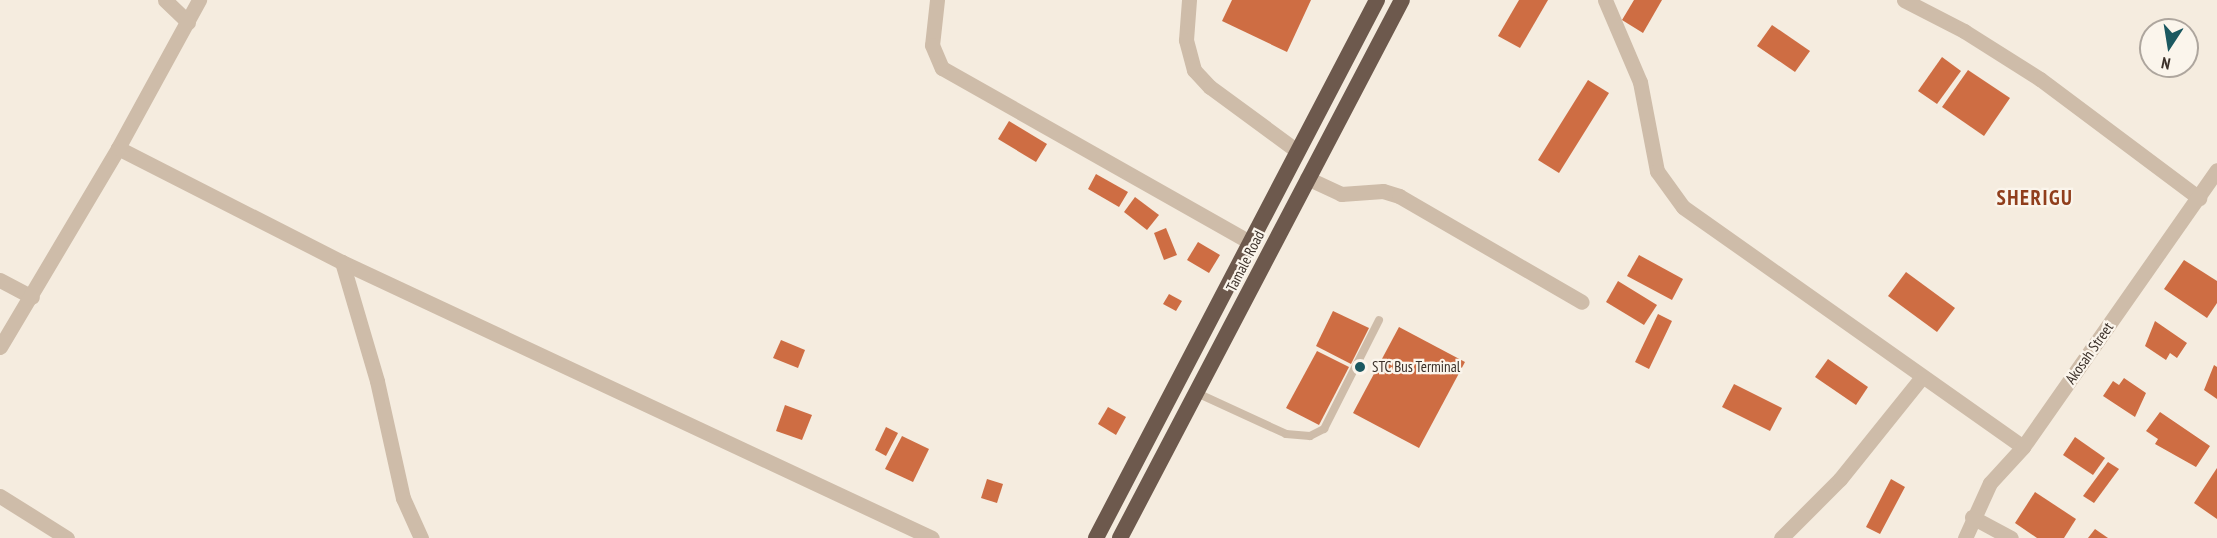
<!DOCTYPE html>
<html>
<head>
<meta charset="utf-8">
<style>
  body { margin:0 }
  #map { position:relative; width:2217px; height:538px; overflow:hidden; background:#f5ecdf; font-family:"PT Sans Narrow",sans-serif }
  div>[style] { position:absolute }
  .building>* { inset:0; background:#ce6d43 }
  .service>* { height:8px; margin:-4px; padding:0 4px; transform-origin:4px; border-radius:4px; background:#cebca9 }
  .minor>* { height:15px; margin:-7.5px; padding:0 7.5px; transform-origin:7.5px; border-radius:7.5px; background:#cebca9 }
  .trunk>* { height:16px; margin:-8px; padding:0 8px; transform-origin:8px; border-radius:8px; background:#6d594d }
  .dots>* { width:16px; height:16px; translate:-50% -50%; box-sizing:border-box; border:3px solid #fbf5ec; border-radius:50% }
  span { translate:-50% -50%; white-space:nowrap; text-align:center; line-height:1.15; -webkit-text-stroke:4.5px #fbf5ec; paint-order:stroke }
  .street-label { font-size:15px; color:#3b3029 }
  .poi-label { font-size:15px; color:#3b3029 }
  .left { translate:0 -50%; text-align:left }
  .district-label { font-size:21px; color:#903e1c; font-weight:700; letter-spacing:1.5px }
  .north { position:absolute; left:2139px; top:18px; width:60px; height:60px; box-sizing:border-box; background:#fbf5ec; border:2px solid #aea69e; border-radius:50%; rotate:192deg; font-size:16px; font-weight:700; line-height:24px; text-align:center; color:#3b3029 }
  .north::after { content:''; display:block; margin:auto; width:21px; height:27px; background:#1b5860; clip-path:polygon(50% 0,100% 100%,50% 72%,0 100%) }
</style>
</head>
<body>
<div id="map">
  <div class="building">
    <i style="clip-path:polygon(1232px 0,1311px 0,1287px 52px,1222px 21px)"></i>
    <i style="clip-path:polygon(1519px 0,1548px 0,1520px 48px,1498px 36px)"></i>
    <i style="clip-path:polygon(1634px 0,1662px 0,1643px 33px,1622px 20px)"></i>
    <i style="clip-path:polygon(1772px 25px,1810px 51px,1795px 72px,1757px 46px)"></i>
    <i style="clip-path:polygon(1942px 57px,1961px 71px,1937px 104px,1918px 91px)"></i>
    <i style="clip-path:polygon(1968px 70px,2010px 98px,1984px 136px,1942px 107px)"></i>
    <i style="clip-path:polygon(1588px 80px,1609px 93px,1559px 173px,1538px 160px)"></i>
    <i style="clip-path:polygon(1009px 121px,1047px 144px,1036px 162px,998px 139px)"></i>
    <i style="clip-path:polygon(1096px 174px,1128px 192px,1119px 207px,1088px 189px)"></i>
    <i style="clip-path:polygon(1135px 197px,1159px 215px,1147px 230px,1124px 212px)"></i>
    <i style="clip-path:polygon(1166px 228px,1177px 255px,1164px 260px,1154px 233px)"></i>
    <i style="clip-path:polygon(1198px 242px,1220px 255px,1209px 273px,1187px 260px)"></i>
    <i style="clip-path:polygon(1639px 255px,1683px 279px,1672px 300px,1627px 276px)"></i>
    <i style="clip-path:polygon(2184px 260px,2217px 281px,2217px 303px,2207px 318px,2164px 289px)"></i>
    <i style="clip-path:polygon(1906px 272px,1955px 308px,1937px 332px,1888px 296px)"></i>
    <i style="clip-path:polygon(1618px 281px,1657px 305px,1644px 325px,1606px 302px)"></i>
    <i style="clip-path:polygon(1169px 294px,1182px 301px,1176px 311px,1163px 304px)"></i>
    <i style="clip-path:polygon(1333px 311px,1369px 328px,1351px 364px,1316px 346px)"></i>
    <i style="clip-path:polygon(1658px 314px,1672px 321px,1649px 369px,1635px 362px)"></i>
    <i style="clip-path:polygon(2155px 321px,2187px 343px,2177px 358px,2170px 353px,2166px 360px,2145px 346px)"></i>
    <i style="clip-path:polygon(1399px 327px,1465px 362px,1419px 448px,1353px 413px)"></i>
    <i style="clip-path:polygon(781px 340px,805px 350px,798px 368px,773px 358px)"></i>
    <i style="clip-path:polygon(1317px 351px,1349px 367px,1319px 425px,1286px 408px)"></i>
    <i style="clip-path:polygon(1828px 359px,1868px 387px,1856px 405px,1815px 377px)"></i>
    <i style="clip-path:polygon(2214px 365px,2217px 367px,2217px 399px,2204px 390px)"></i>
    <i style="clip-path:polygon(2124px 378px,2146px 393px,2135px 417px,2103px 396px,2113px 381px,2119px 385px)"></i>
    <i style="clip-path:polygon(1734px 384px,1782px 408px,1770px 431px,1722px 407px)"></i>
    <i style="clip-path:polygon(785px 405px,812px 415px,802px 440px,776px 431px)"></i>
    <i style="clip-path:polygon(1108px 407px,1126px 417px,1116px 435px,1098px 424px)"></i>
    <i style="clip-path:polygon(2160px 412px,2210px 446px,2196px 467px,2155px 444px,2158px 439px,2146px 431px)"></i>
    <i style="clip-path:polygon(886px 427px,898px 433px,886px 456px,875px 450px)"></i>
    <i style="clip-path:polygon(902px 436px,929px 449px,913px 482px,885px 469px)"></i>
    <i style="clip-path:polygon(2075px 437px,2105px 458px,2093px 475px,2063px 455px)"></i>
    <i style="clip-path:polygon(2108px 462px,2119px 469px,2094px 503px,2083px 496px)"></i>
    <i style="clip-path:polygon(2217px 468px,2217px 519px,2194px 503px)"></i>
    <i style="clip-path:polygon(987px 479px,1003px 484px,997px 503px,981px 498px)"></i>
    <i style="clip-path:polygon(1891px 479px,1905px 487px,1880px 534px,1866px 527px)"></i>
    <i style="clip-path:polygon(2035px 492px,2076px 519px,2064px 538px,2037px 538px,2015px 523px)"></i>
    <i style="clip-path:polygon(2095px 529px,2108px 538px,2088px 538px)"></i>
  </div>
  <div class="service">
    <i style="left:1197px;top:393px;width:98px;rotate:24.7deg"></i>
    <i style="left:1286px;top:434px;width:24px;rotate:5deg"></i>
    <i style="left:1310px;top:436px;width:16px;rotate:-27deg"></i>
    <i style="left:1324px;top:429px;width:122px;rotate:-63.2deg"></i>
  </div>
  <div class="minor">
    <i style="left:165px;top:0;width:32px;rotate:44deg"></i>
    <i style="left:937px;top:0;width:45px;rotate:96.3deg"></i>
    <i style="left:932px;top:45px;width:25px;rotate:67deg"></i>
    <i style="left:942px;top:68px;width:355px;rotate:29.5deg"></i>
    <i style="left:1189px;top:0;width:40px;rotate:94.3deg"></i>
    <i style="left:1186px;top:40px;width:31px;rotate:75deg"></i>
    <i style="left:1194px;top:70px;width:23px;rotate:47deg"></i>
    <i style="left:1210px;top:87px;width:108px;rotate:36.3deg"></i>
    <i style="left:1605px;top:0;width:89px;rotate:66.9deg"></i>
    <i style="left:1640px;top:82px;width:91px;rotate:79.2deg"></i>
    <i style="left:1657px;top:171px;width:44px;rotate:54.2deg"></i>
    <i style="left:1683px;top:207px;width:416px;rotate:35.2deg"></i>
    <i style="left:1904px;top:0;width:68px;rotate:27.3deg"></i>
    <i style="left:1964px;top:31px;width:90px;rotate:32.3deg"></i>
    <i style="left:2040px;top:79px;width:199px;rotate:36.8deg"></i>
    <i style="left:118px;top:148px;width:251px;rotate:27deg"></i>
    <i style="left:342px;top:262px;width:651px;rotate:25.07deg"></i>
    <i style="left:1307px;top:178px;width:38px;rotate:25deg"></i>
    <i style="left:1341px;top:194px;width:42px;rotate:-4.1deg"></i>
    <i style="left:1383px;top:191px;width:17px;rotate:17deg"></i>
    <i style="left:1399px;top:196px;width:211px;rotate:30.1deg"></i>
    <i style="left:342px;top:262px;width:124px;rotate:73.6deg"></i>
    <i style="left:377px;top:381px;width:120px;rotate:77.5deg"></i>
    <i style="left:403px;top:498px;width:44px;rotate:65.8deg"></i>
    <i style="left:0;top:280px;width:36px;rotate:28deg"></i>
    <i style="left:0;top:347px;width:231px;rotate:-59.3deg"></i>
    <i style="left:118px;top:148px;width:169px;rotate:-61.3deg"></i>
    <i style="left:0;top:496px;width:79px;rotate:32.1deg"></i>
    <i style="left:1972px;top:517px;width:44px;rotate:28.3deg"></i>
    <i style="left:1781px;top:538px;width:83px;rotate:-45deg"></i>
    <i style="left:1840px;top:479px;width:131px;rotate:-51.2deg"></i>
    <i style="left:1965px;top:538px;width:60px;rotate:-65.6deg"></i>
    <i style="left:1990px;top:483px;width:49px;rotate:-47.5deg"></i>
    <i style="left:2023px;top:447px;width:338px;rotate:-55deg"></i>
  </div>
  <div class="trunk">
    <i style="left:1096px;top:538px;width:607px;rotate:-62.42deg"></i>
    <i style="left:1120px;top:538px;width:607px;rotate:-62.34deg"></i>
  </div>
  <div class="dots">
    <i style="left:1360px;top:367px;background:#1b5860"></i>
  </div>
  <div class="street-label">
    <span style="left:1245px;top:261px;rotate:-63deg">Tamale Road</span>
    <span style="left:2089px;top:353px;rotate:-55deg">Akosah Street</span>
  </div>
  <div class="poi-label">
    <span class="left" style="left:1372px;top:367px">STC Bus Terminal</span>
  </div>
  <div class="district-label">
    <span style="left:2035px;top:198px">SHERIGU</span>
  </div>
  <div class="north">N</div>
</div>
</body>
</html>
